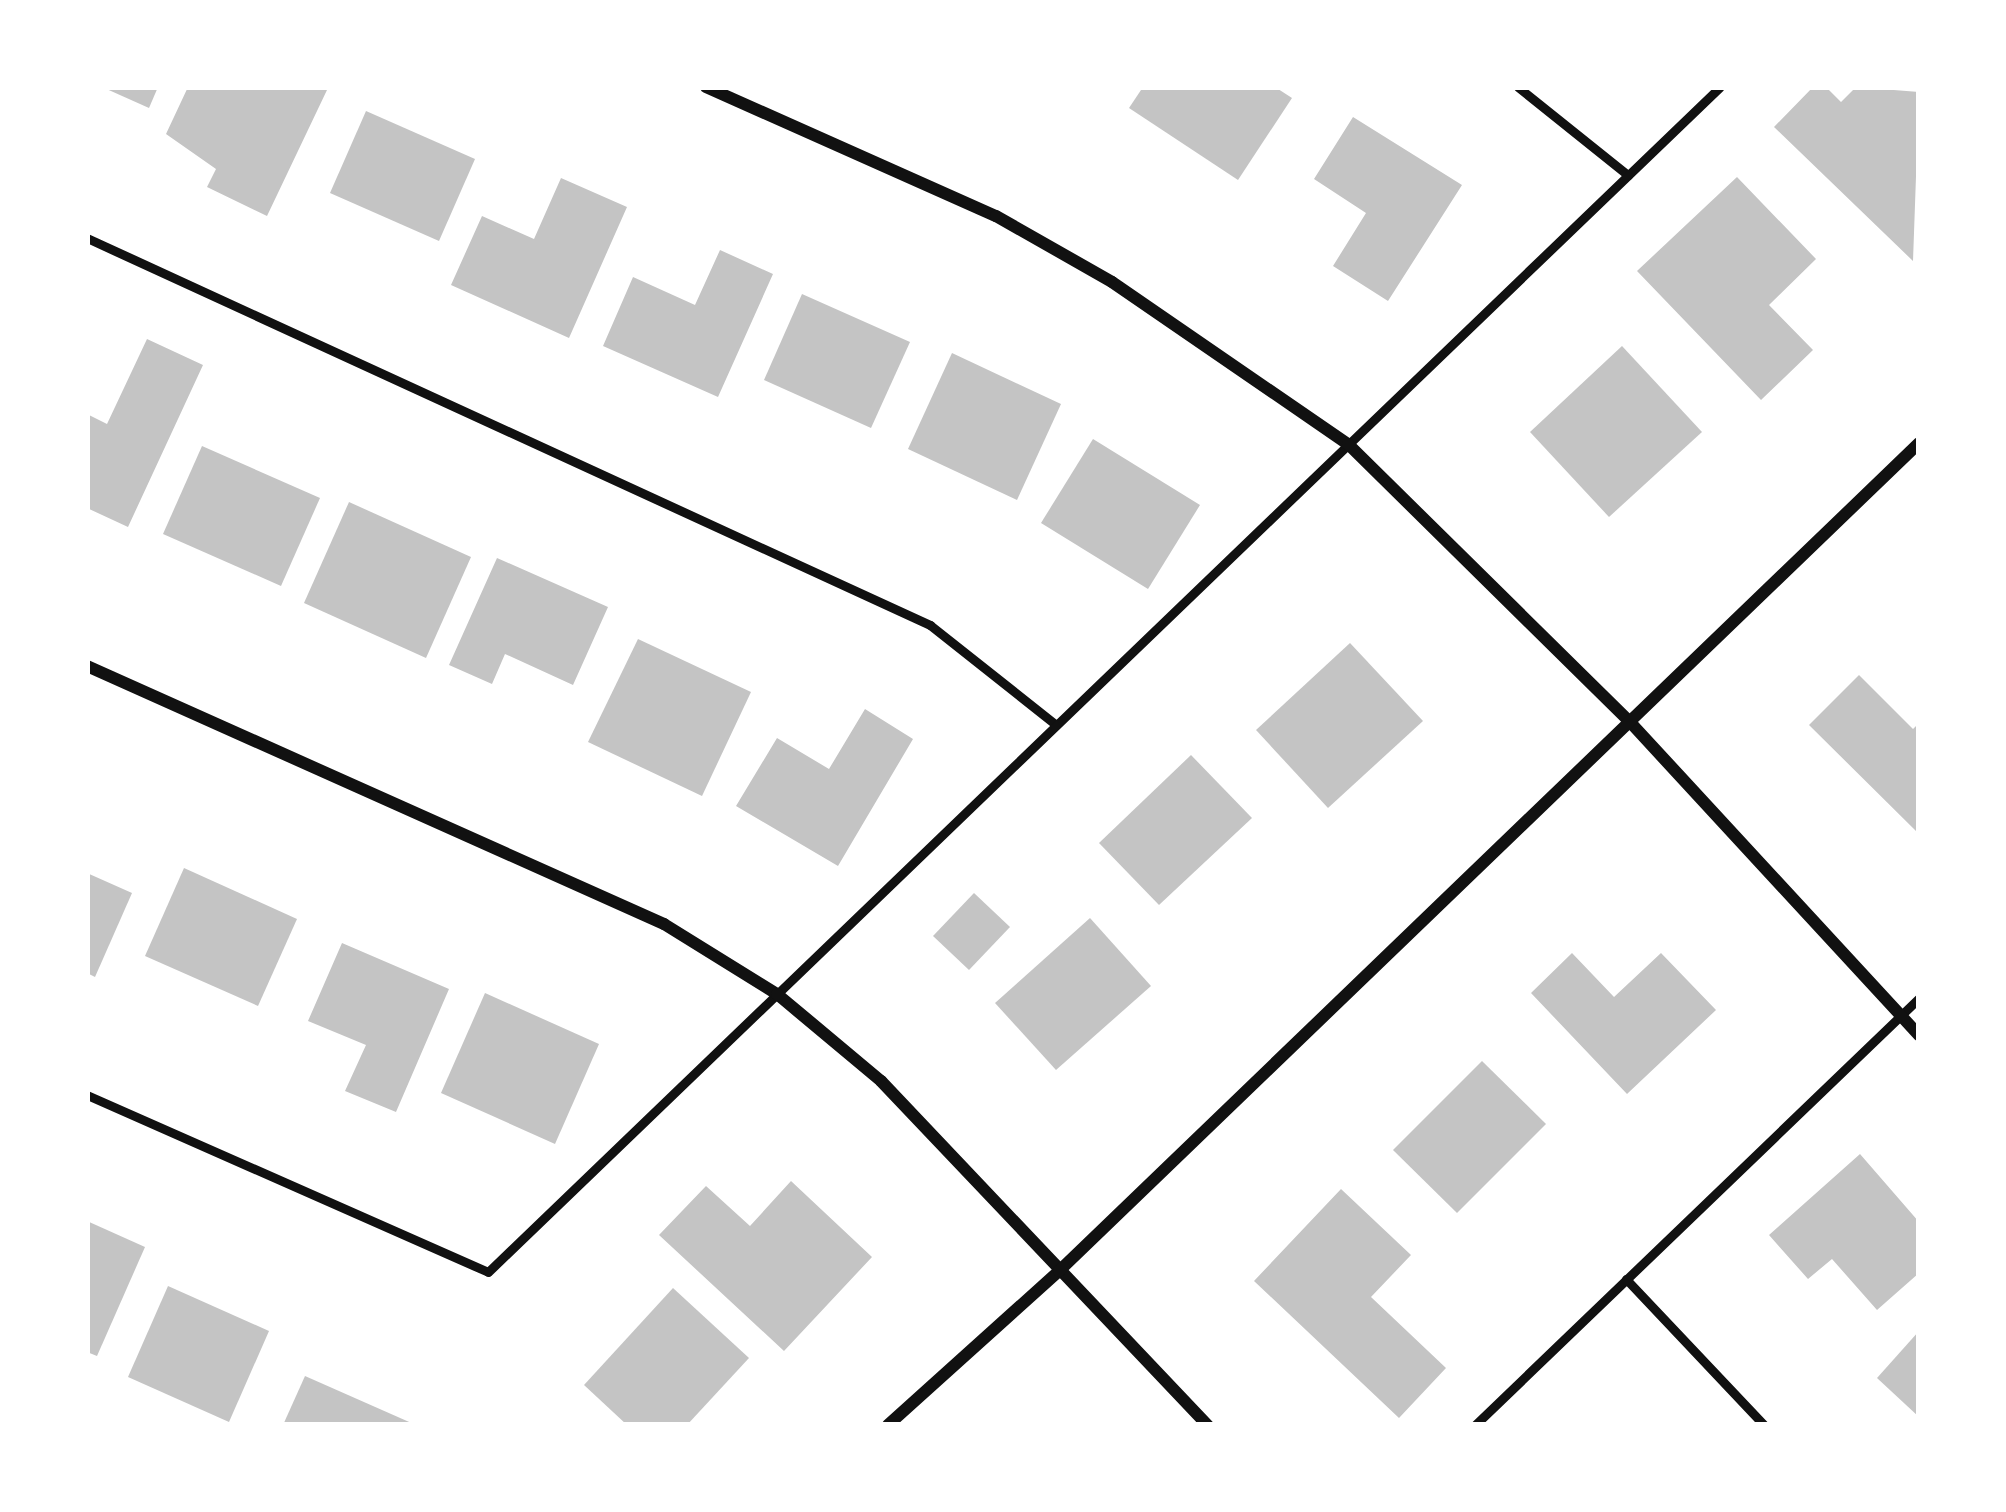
<!DOCTYPE html>
<html>
<head>
<meta charset="utf-8">
<style>
  body { margin:0 }
  #map { position:relative; width:2006px; height:1512px; overflow:hidden; background:#fff; font-family:Manrope,sans-serif }
  div>[style] { position:absolute }
  .building>* { inset:0; background:#c4c4c4 }
  .service>* { height:9px; margin:-4.5px; padding:0 4.5px; transform-origin:4.5px; border-radius:4.5px; background:#111 }
  .minor>* { height:12px; margin:-6px; padding:0 6px; transform-origin:6px; border-radius:6px; background:#111 }
  span { translate:-50% -50%; white-space:nowrap; text-align:center; line-height:1.15; -webkit-text-stroke:12px #fff; paint-order:stroke }
  .frame { position:absolute; inset:0; border:90px solid #fff; pointer-events:none }
</style>
</head>
<body>
<div id="map">
  <div class="building">
    <i style="clip-path:polygon(102px 87px,158px 87px,149px 108px)"></i>
    <i style="clip-path:polygon(188px 87px,327px 90px,267px 216px,207px 187px,216px 169px,166px 134px)"></i>
    <i style="clip-path:polygon(1143px 87px,1275px 87px,1292px 98px,1238px 180px,1129px 108px)"></i>
    <i style="clip-path:polygon(1813px 87px,1826px 87px,1841px 102px,1856px 87px,1919px 92px,1913px 261px,1774px 127px)"></i>
    <i style="clip-path:polygon(366px 111px,475px 159px,439px 241px,330px 193px)"></i>
    <i style="clip-path:polygon(1353px 117px,1462px 185px,1388px 301px,1333px 266px,1366px 213px,1314px 179px)"></i>
    <i style="clip-path:polygon(1737px 177px,1816px 259px,1769px 305px,1813px 350px,1761px 400px,1637px 271px)"></i>
    <i style="clip-path:polygon(561px 178px,627px 207px,569px 338px,451px 285px,482px 216px,534px 239px)"></i>
    <i style="clip-path:polygon(720px 250px,773px 274px,718px 397px,603px 346px,633px 277px,695px 305px)"></i>
    <i style="clip-path:polygon(802px 294px,910px 342px,871px 428px,764px 380px)"></i>
    <i style="clip-path:polygon(147px 339px,203px 365px,128px 527px,87px 508px,87px 414px,107px 424px)"></i>
    <i style="clip-path:polygon(1622px 346px,1702px 432px,1609px 517px,1530px 432px)"></i>
    <i style="clip-path:polygon(952px 353px,1061px 404px,1017px 500px,908px 449px)"></i>
    <i style="clip-path:polygon(1093px 439px,1200px 505px,1148px 589px,1041px 523px)"></i>
    <i style="clip-path:polygon(202px 446px,320px 498px,281px 586px,163px 534px)"></i>
    <i style="clip-path:polygon(349px 502px,471px 557px,426px 658px,304px 603px)"></i>
    <i style="clip-path:polygon(497px 558px,608px 607px,573px 685px,505px 654px,492px 684px,449px 665px)"></i>
    <i style="clip-path:polygon(638px 639px,751px 692px,702px 796px,588px 742px)"></i>
    <i style="clip-path:polygon(1350px 643px,1423px 721px,1328px 808px,1256px 730px)"></i>
    <i style="clip-path:polygon(1859px 675px,1913px 729px,1919px 723px,1917px 832px,1809px 725px)"></i>
    <i style="clip-path:polygon(865px 709px,913px 739px,838px 866px,736px 806px,777px 738px,829px 769px)"></i>
    <i style="clip-path:polygon(1191px 755px,1252px 818px,1159px 905px,1099px 843px)"></i>
    <i style="clip-path:polygon(184px 868px,297px 919px,258px 1006px,145px 956px)"></i>
    <i style="clip-path:polygon(87px 873px,132px 893px,95px 977px,87px 973px)"></i>
    <i style="clip-path:polygon(974px 893px,1010px 927px,969px 970px,933px 936px)"></i>
    <i style="clip-path:polygon(1090px 918px,1151px 986px,1056px 1070px,995px 1003px)"></i>
    <i style="clip-path:polygon(342px 943px,449px 989px,396px 1112px,345px 1091px,366px 1045px,308px 1021px)"></i>
    <i style="clip-path:polygon(1572px 953px,1614px 997px,1661px 953px,1716px 1010px,1627px 1094px,1531px 993px)"></i>
    <i style="clip-path:polygon(485px 993px,599px 1044px,555px 1144px,441px 1093px)"></i>
    <i style="clip-path:polygon(1482px 1061px,1546px 1124px,1457px 1213px,1393px 1150px)"></i>
    <i style="clip-path:polygon(1860px 1154px,1919px 1222px,1919px 1273px,1877px 1310px,1832px 1259px,1808px 1279px,1769px 1235px)"></i>
    <i style="clip-path:polygon(791px 1181px,872px 1257px,784px 1351px,659px 1235px,706px 1186px,750px 1226px)"></i>
    <i style="clip-path:polygon(1341px 1189px,1411px 1255px,1371px 1297px,1446px 1368px,1399px 1418px,1254px 1281px)"></i>
    <i style="clip-path:polygon(87px 1221px,145px 1247px,97px 1356px,87px 1352px)"></i>
    <i style="clip-path:polygon(168px 1286px,269px 1331px,229px 1422px,128px 1377px)"></i>
    <i style="clip-path:polygon(673px 1288px,749px 1358px,687px 1425px,627px 1425px,584px 1385px)"></i>
    <i style="clip-path:polygon(1919px 1331px,1919px 1417px,1877px 1378px)"></i>
    <i style="clip-path:polygon(305px 1376px,416px 1425px,283px 1425px)"></i>
  </div>
  <div class="service">
    <i style="left:1518px;top:87px;width:141px;rotate:38.7deg"></i>
    <i style="left:87px;top:238px;width:928px;rotate:24.66deg"></i>
    <i style="left:930px;top:625px;width:161px;rotate:38.4deg"></i>
    <i style="left:87px;top:1095px;width:438px;rotate:23.8deg"></i>
    <i style="left:488px;top:1272px;width:1709px;rotate:-43.89deg"></i>
    <i style="left:1626px;top:1279px;width:201px;rotate:46.6deg"></i>
    <i style="left:1475px;top:1425px;width:616px;rotate:-43.88deg"></i>
  </div>
  <div class="minor">
    <i style="left:706px;top:87px;width:317px;rotate:24deg"></i>
    <i style="left:996px;top:216px;width:133px;rotate:29.6deg"></i>
    <i style="left:1112px;top:282px;width:286px;rotate:34.5deg"></i>
    <i style="left:1348px;top:444px;width:396px;rotate:44.6deg"></i>
    <i style="left:1630px;top:722px;width:426px;rotate:47.3deg"></i>
    <i style="left:87px;top:666px;width:632px;rotate:24.09deg"></i>
    <i style="left:664px;top:924px;width:133px;rotate:31.8deg"></i>
    <i style="left:777px;top:994px;width:136px;rotate:39.9deg"></i>
    <i style="left:881px;top:1081px;width:475px;rotate:46.5deg"></i>
    <i style="left:888px;top:1425px;width:230px;rotate:-42deg"></i>
    <i style="left:1059px;top:1271px;width:1194px;rotate:-43.91deg"></i>
  </div>
  <div class="frame"></div>
</div>
</body>
</html>
